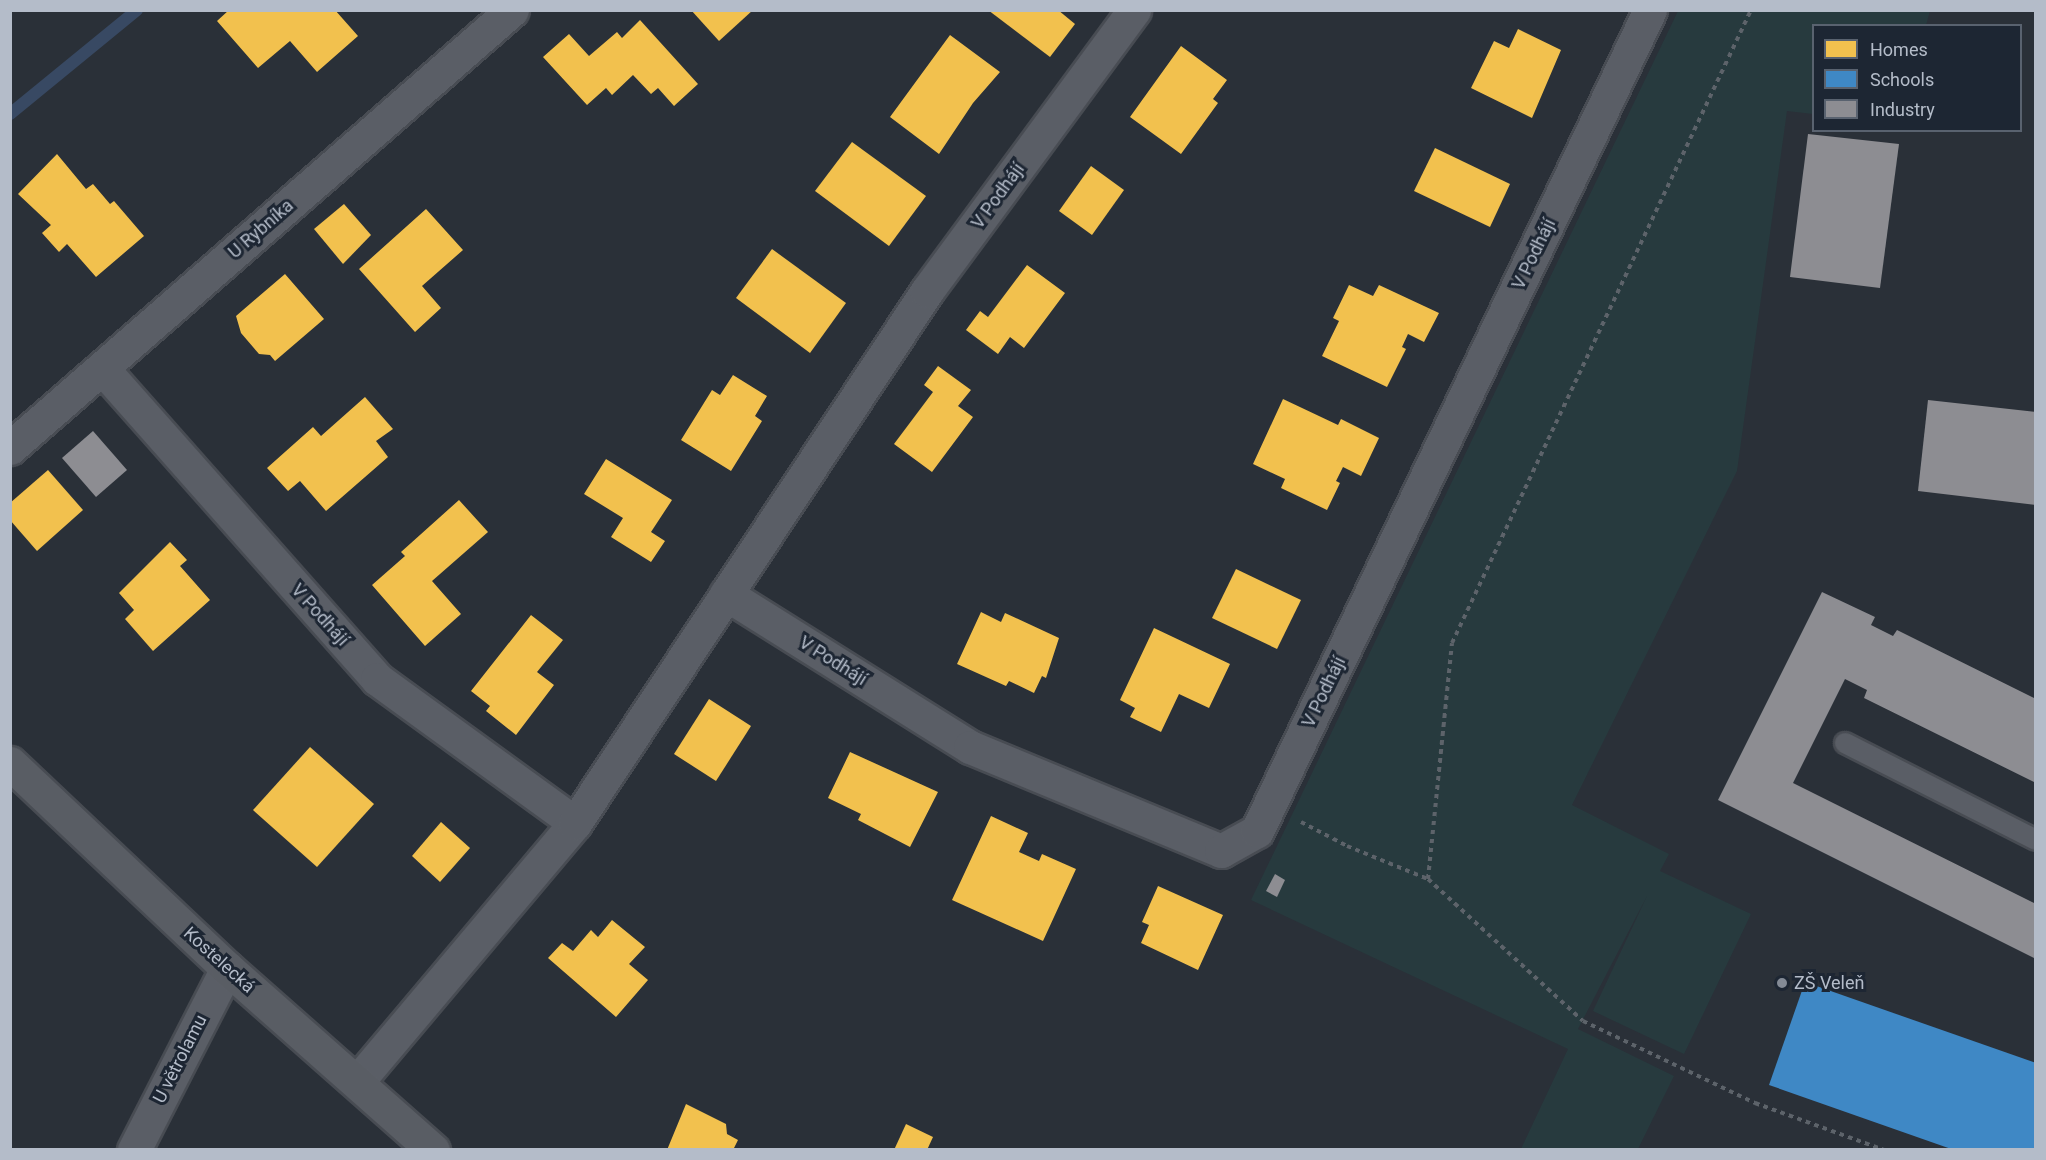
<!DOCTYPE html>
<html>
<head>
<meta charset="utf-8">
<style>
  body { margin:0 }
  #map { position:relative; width:2046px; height:1160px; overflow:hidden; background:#2a3038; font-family:Roboto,sans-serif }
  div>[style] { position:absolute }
  .green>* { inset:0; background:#273a3e }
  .homes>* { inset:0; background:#f2c14e }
  .schools>* { inset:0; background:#3f88c5 }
  .industry>* { inset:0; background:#8d8d92 }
  .stream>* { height:12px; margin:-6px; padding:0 6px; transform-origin:6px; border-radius:6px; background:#384963 }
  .path>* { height:4px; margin-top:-2px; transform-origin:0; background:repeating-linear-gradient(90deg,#5d636a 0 4.5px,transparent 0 9px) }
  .roads { filter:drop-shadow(2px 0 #484c53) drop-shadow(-2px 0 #484c53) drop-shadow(0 2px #484c53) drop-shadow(0 -2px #484c53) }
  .lane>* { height:20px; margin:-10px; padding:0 10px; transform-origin:10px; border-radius:10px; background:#5a5e66 }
  .street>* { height:33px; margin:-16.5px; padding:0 16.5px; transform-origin:16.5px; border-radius:16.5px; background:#5a5e66 }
  .secondary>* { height:33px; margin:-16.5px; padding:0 16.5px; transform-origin:16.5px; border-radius:16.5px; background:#595d64 }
  .dots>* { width:16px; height:16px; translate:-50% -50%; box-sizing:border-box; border:3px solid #1d2633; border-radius:50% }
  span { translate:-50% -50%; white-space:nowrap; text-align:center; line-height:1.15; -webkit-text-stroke:6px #1d2633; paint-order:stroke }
  .street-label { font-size:18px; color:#b4bcc9 }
  .poi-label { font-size:18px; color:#b4bcc9 }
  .left { translate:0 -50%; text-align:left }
  .frame { position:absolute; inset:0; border:12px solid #b4bcc9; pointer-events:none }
  .legend { position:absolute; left:1812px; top:24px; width:210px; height:108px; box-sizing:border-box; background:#1d2633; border:2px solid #59626f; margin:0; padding:8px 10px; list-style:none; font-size:18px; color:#b4bcc9 }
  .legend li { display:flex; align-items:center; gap:12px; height:30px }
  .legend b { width:30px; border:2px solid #59626f }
</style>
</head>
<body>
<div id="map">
  <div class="green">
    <i style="clip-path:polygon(1678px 11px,1930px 11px,1926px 25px,1814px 26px,1813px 114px,1787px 111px,1737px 471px,1572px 805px,1669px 854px,1660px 871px,1751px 914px,1684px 1054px,1593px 1011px,1647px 896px,1578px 1029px,1674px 1076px,1638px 1149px,1521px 1149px,1568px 1049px,1251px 900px)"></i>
  </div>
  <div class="homes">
    <i style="clip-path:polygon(229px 10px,335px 10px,358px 36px,317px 72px,290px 41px,258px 68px,217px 21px)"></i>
    <i style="clip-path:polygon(691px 10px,753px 10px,719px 41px)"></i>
    <i style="clip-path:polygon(988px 10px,1058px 10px,1075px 24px,1050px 57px)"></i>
    <i style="clip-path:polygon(640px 20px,698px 84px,674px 106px,658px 88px,651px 94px,633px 75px,612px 95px,606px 88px,587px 105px,543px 57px,569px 34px,589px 56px,617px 32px,622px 38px)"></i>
    <i style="clip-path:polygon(1518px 29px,1561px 50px,1532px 118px,1471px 88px,1494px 41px,1509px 48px)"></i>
    <i style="clip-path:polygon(950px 35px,1000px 72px,973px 103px,939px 154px,890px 117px)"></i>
    <i style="clip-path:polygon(1181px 46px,1227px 80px,1213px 99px,1218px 103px,1181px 154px,1130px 117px)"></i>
    <i style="clip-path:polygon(852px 142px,926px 196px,889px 246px,815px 191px)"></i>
    <i style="clip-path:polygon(1435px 148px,1510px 184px,1490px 227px,1414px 191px)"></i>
    <i style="clip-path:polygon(57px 154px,86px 189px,93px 184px,110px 204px,114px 201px,144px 236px,96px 277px,67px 244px,59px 252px,42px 233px,51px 225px,18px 194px)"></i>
    <i style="clip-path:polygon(1091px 166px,1124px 190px,1092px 235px,1059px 211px)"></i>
    <i style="clip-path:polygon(344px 204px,371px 235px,343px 264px,314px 229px)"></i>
    <i style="clip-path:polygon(426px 209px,463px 250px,422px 286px,441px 308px,415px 332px,359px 269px)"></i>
    <i style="clip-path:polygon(772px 249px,846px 303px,810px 353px,736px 298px)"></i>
    <i style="clip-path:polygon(1027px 265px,1065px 293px,1024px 348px,1010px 337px,998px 354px,966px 330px,980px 311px,988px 317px)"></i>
    <i style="clip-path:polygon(285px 274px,324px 319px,275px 361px,270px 355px,259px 354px,241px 333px,236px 316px)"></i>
    <i style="clip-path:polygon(1349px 285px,1373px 296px,1379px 285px,1439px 313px,1424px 342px,1408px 334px,1402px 347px,1406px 349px,1387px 387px,1322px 356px,1339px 321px,1333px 318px)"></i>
    <i style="clip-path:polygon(938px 366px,971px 390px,958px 406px,973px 417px,932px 472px,894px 444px,933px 392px,924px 385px)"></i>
    <i style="clip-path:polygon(733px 375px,767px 396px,755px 416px,762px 421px,731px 471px,681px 440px,712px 390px,720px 395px)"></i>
    <i style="clip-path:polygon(365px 397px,393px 429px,376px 441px,388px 457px,326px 511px,300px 481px,288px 491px,267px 468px,313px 427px,321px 436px)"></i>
    <i style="clip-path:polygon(1283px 399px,1338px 425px,1341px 419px,1379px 438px,1361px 476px,1343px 467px,1336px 481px,1340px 483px,1327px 510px,1281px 488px,1285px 479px,1253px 464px)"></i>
    <i style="clip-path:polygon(606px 459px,672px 500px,651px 532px,665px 541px,651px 562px,611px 537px,623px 518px,584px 494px)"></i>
    <i style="clip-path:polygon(48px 470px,83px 510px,37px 551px,10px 520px,10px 503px)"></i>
    <i style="clip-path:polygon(459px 500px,488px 532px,432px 581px,461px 614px,425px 646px,372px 585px,405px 556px,401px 552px)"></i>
    <i style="clip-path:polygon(170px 542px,187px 560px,180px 566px,210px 600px,153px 651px,125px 619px,134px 610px,119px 593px)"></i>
    <i style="clip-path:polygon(1236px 569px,1301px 600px,1277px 649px,1212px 618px)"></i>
    <i style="clip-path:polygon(981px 612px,1001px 622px,1005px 613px,1059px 638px,1046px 678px,1042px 676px,1034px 693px,1009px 681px,1006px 686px,957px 664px)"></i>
    <i style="clip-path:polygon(531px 615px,563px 640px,537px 672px,554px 685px,516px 735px,486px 711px,490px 706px,471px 691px)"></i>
    <i style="clip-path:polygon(1154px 628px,1230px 664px,1209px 708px,1179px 694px,1161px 732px,1130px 717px,1135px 708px,1120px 700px)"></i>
    <i style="clip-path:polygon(709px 699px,751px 726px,716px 781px,674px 754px)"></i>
    <i style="clip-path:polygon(310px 747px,374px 804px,317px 867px,253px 810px)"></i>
    <i style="clip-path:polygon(850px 752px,938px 792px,910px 847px,858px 820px,861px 814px,828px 798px)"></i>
    <i style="clip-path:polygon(991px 816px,1028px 833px,1019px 852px,1039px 861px,1042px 854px,1076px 869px,1043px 941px,952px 900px)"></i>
    <i style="clip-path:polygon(441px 822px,470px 848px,440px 882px,412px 856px)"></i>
    <i style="clip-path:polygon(1158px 886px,1223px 915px,1198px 970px,1141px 943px,1149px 925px,1142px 922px)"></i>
    <i style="clip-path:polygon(612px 920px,645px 947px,629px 964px,648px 980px,616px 1017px,548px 958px,562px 943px,573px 951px,591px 930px,598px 937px)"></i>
    <i style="clip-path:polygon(686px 1104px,726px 1124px,727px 1134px,738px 1140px,733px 1150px,667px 1150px)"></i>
    <i style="clip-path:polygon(906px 1124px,933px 1137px,927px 1150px,894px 1150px)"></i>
  </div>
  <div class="schools">
    <i style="clip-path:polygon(1805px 982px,2036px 1063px,2036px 1150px,1954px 1150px,1769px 1085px)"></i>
  </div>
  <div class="industry">
    <i style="clip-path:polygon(1808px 134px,1899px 144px,1880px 288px,1790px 277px)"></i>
    <i style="clip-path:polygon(1928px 400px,2036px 412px,2036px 505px,1918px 491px)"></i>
    <i style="clip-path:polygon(93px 431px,127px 470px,96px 497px,62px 458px)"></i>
    <i style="clip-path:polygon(1822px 592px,1875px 617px,1871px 625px,1893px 636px,1897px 630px,2036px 699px,2036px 783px,1864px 698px,1867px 690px,1845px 679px,1793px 783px,2036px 904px,2036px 959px,1718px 800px)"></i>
    <i style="clip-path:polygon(1275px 874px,1285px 880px,1277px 897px,1266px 891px)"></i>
  </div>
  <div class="stream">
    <i style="left:10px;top:114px;width:164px;rotate:-39.3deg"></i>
  </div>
  <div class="path">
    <i style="left:1301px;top:822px;width:52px;rotate:27.6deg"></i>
    <i style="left:1347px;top:846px;width:87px;rotate:22.2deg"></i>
    <i style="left:1428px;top:879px;width:210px;rotate:42.5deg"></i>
    <i style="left:1583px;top:1021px;width:191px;rotate:25.5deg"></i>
    <i style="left:1755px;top:1103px;width:137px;rotate:20deg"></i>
    <i style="left:1428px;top:879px;width:237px;rotate:-84.2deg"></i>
    <i style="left:1452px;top:643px;width:700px;rotate:-64.72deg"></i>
  </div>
  <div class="roads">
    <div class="lane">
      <i style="left:1845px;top:743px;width:214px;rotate:26.9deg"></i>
    </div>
    <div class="street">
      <i style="left:102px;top:368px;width:415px;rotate:48.5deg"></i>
      <i style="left:377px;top:679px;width:245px;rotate:36deg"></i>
      <i style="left:10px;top:448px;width:666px;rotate:-41.11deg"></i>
      <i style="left:726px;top:594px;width:288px;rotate:32.1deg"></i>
      <i style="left:970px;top:747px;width:272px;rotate:22.5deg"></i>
      <i style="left:1221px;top:851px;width:41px;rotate:-29.1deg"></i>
      <i style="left:1257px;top:831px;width:910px;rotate:-64.42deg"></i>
      <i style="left:357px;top:1082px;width:339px;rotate:-49.9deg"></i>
      <i style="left:575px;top:823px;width:638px;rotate:-56.51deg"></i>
      <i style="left:927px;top:291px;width:349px;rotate:-53.6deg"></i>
      <i style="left:134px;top:1150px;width:204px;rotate:-62.9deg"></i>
    </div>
    <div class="secondary">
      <i style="left:10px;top:763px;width:299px;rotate:43.4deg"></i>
      <i style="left:227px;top:968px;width:275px;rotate:41.5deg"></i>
    </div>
  </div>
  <div class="dots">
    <i style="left:1782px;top:983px;background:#848b96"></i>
  </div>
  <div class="street-label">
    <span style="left:998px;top:196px;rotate:-54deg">V Podhájí</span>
    <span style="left:261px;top:229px;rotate:-41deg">U Rybníka</span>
    <span style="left:1534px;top:254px;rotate:-64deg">V Podhájí</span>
    <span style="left:320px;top:615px;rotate:48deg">V Podhájí</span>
    <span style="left:833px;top:661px;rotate:32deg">V Podhájí</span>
    <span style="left:1324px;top:692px;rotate:-64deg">V Podhájí</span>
    <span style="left:219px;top:960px;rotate:42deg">Kostelecká</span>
    <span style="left:180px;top:1059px;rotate:-63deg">U větrolamu</span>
  </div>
  <div class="poi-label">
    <span class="left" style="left:1794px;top:983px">ZŠ Veleň</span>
  </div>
  <div class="frame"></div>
  <ul class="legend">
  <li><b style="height:16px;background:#f2c14e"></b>Homes</li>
  <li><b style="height:16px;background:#3f88c5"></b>Schools</li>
  <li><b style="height:16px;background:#8d8d92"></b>Industry</li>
  </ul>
</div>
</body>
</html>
